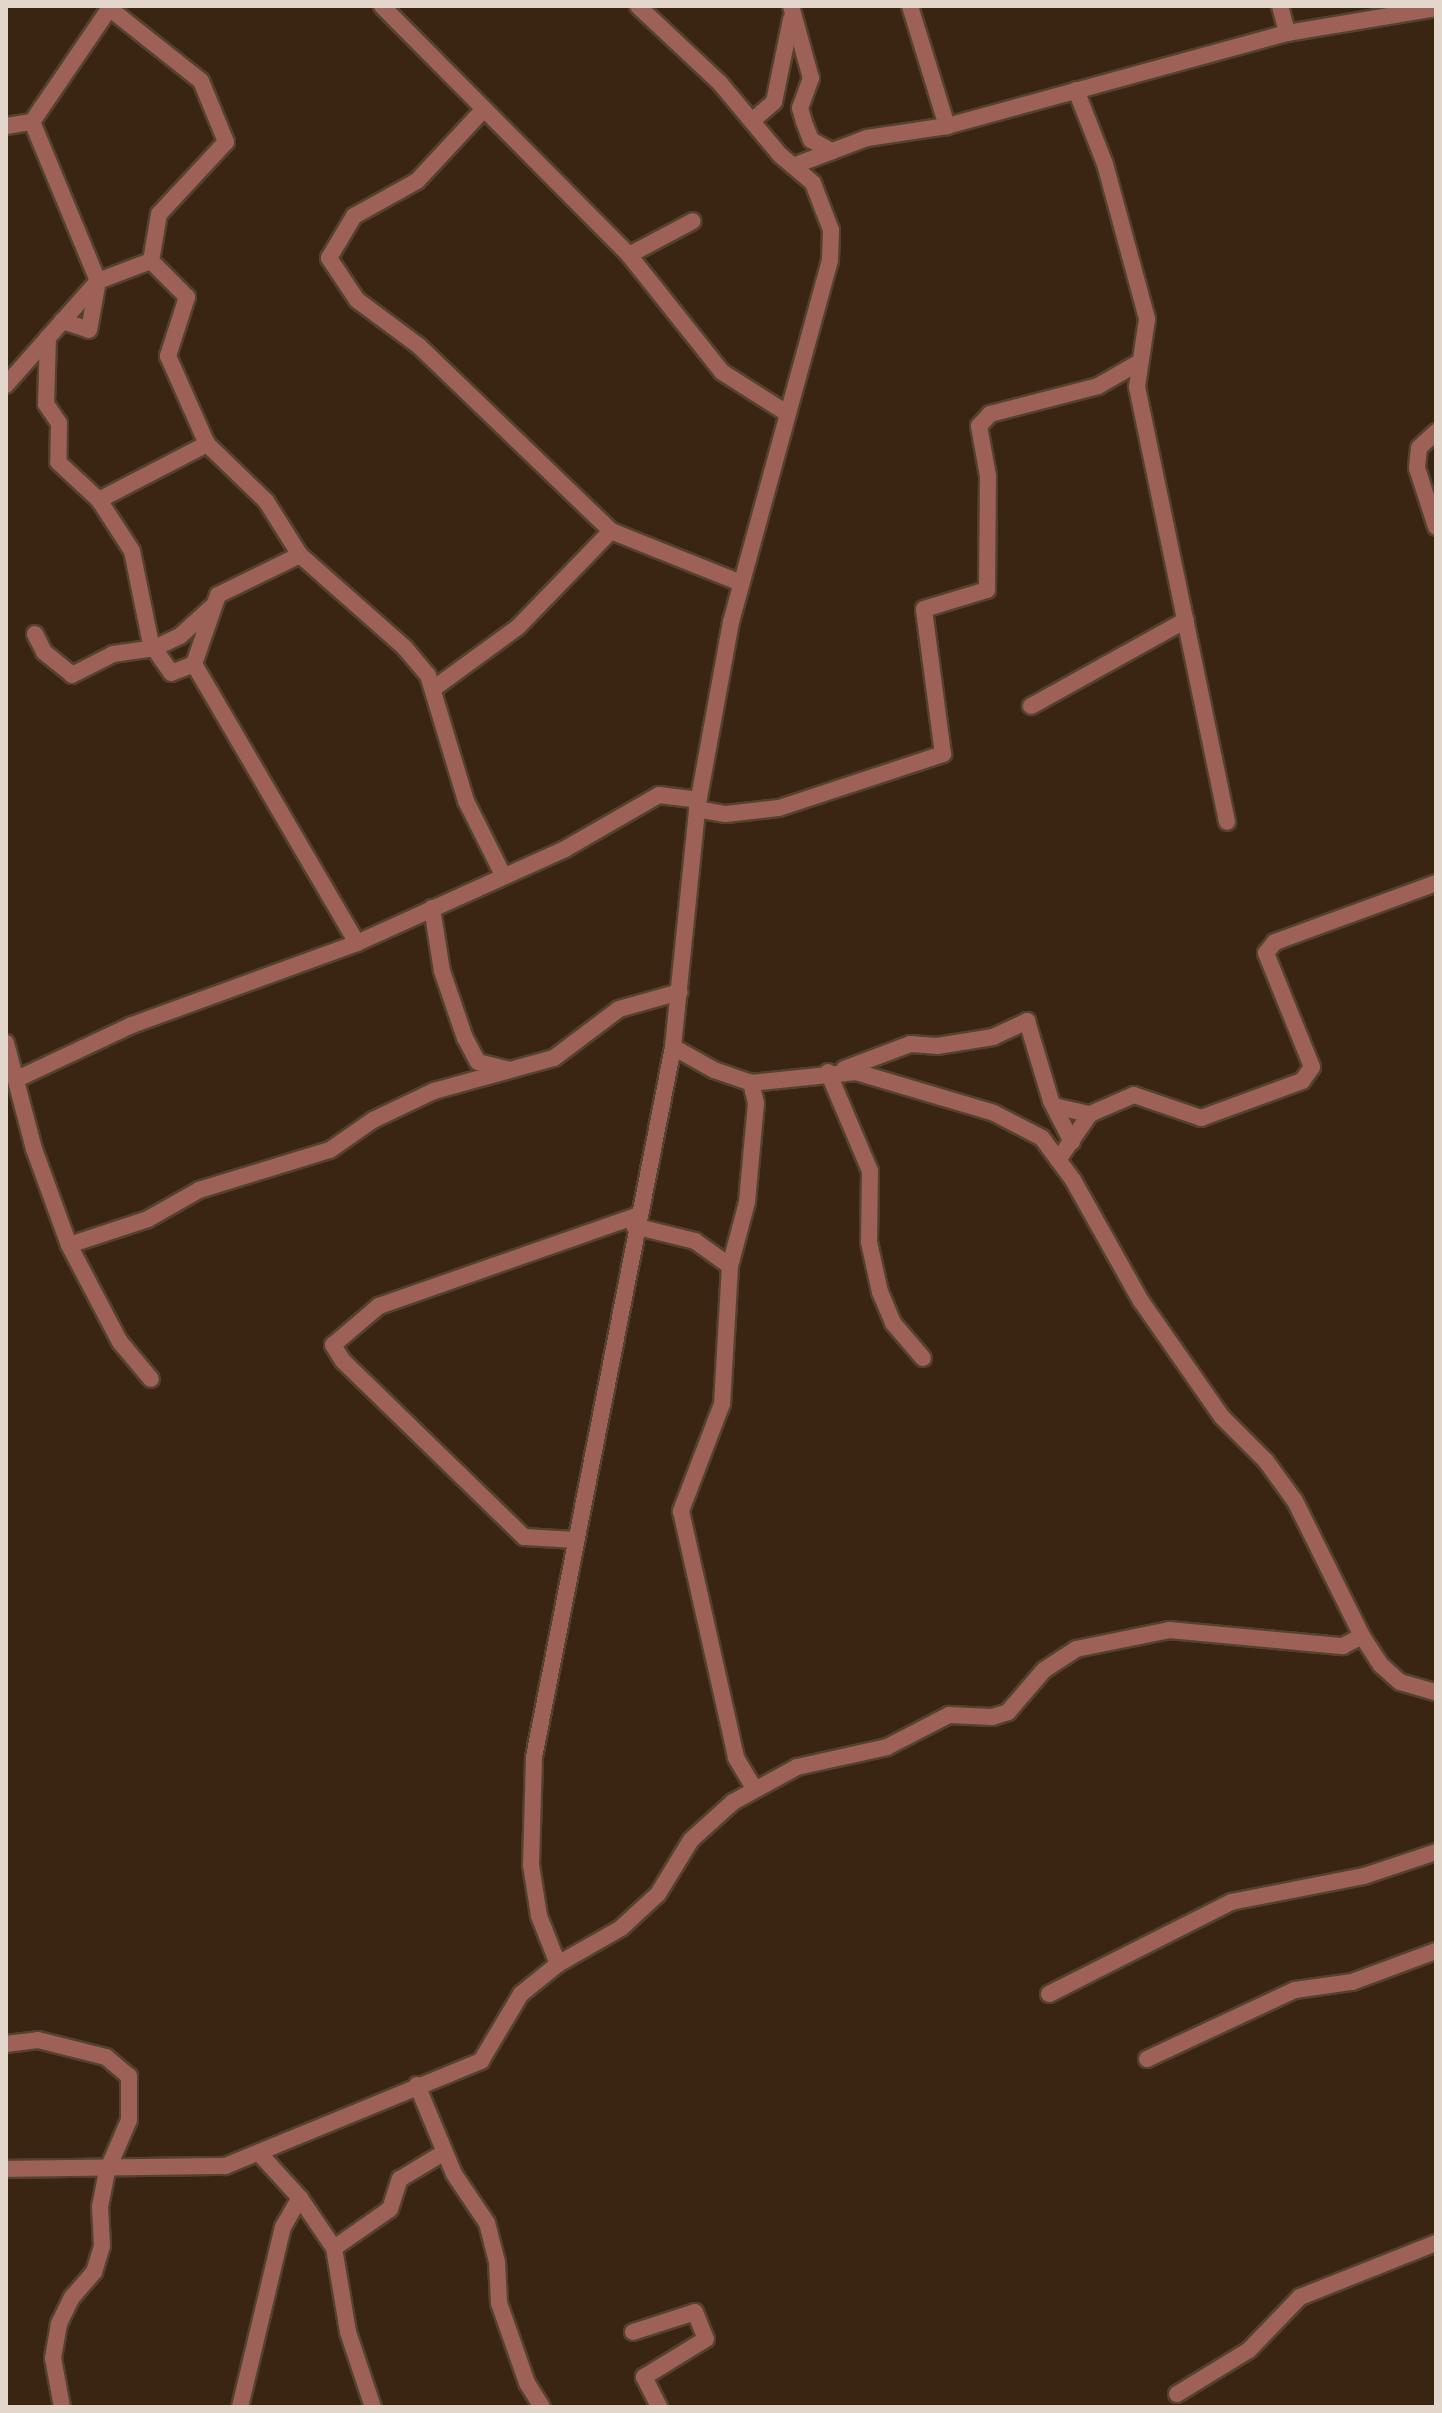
<!DOCTYPE html>
<html>
<head>
<meta charset="utf-8">
<style>
  body { margin:0 }
  #map { position:relative; width:1442px; height:2413px; overflow:hidden; background:#392511; font-family:Lato,sans-serif }
  div>[style] { position:absolute }
  .roads { filter:drop-shadow(2px 0 #54412f) drop-shadow(-2px 0 #54412f) drop-shadow(0 2px #54412f) drop-shadow(0 -2px #54412f) }
  .minor>* { height:16px; margin:-8px; padding:0 8px; transform-origin:8px; border-radius:8px; background:#9d6157 }
  span { translate:-50% -50%; white-space:nowrap; text-align:center; line-height:1.15; -webkit-text-stroke:6px #2f1b07; paint-order:stroke }
  .frame { position:absolute; inset:0; border:8px solid #e3d6ca; pointer-events:none }
</style>
</head>
<body>
<div id="map">
  <div class="roads">
    <div class="minor">
      <i style="left:382px;top:6px;width:351px;rotate:45.2deg"></i>
      <i style="left:629px;top:255px;width:149px;rotate:51.5deg"></i>
      <i style="left:722px;top:372px;width:75px;rotate:32.4deg"></i>
      <i style="left:791px;top:6px;width:75px;rotate:74.5deg"></i>
      <i style="left:811px;top:78px;width:32px;rotate:110deg"></i>
      <i style="left:800px;top:108px;width:15px;rotate:74deg"></i>
      <i style="left:804px;top:122px;width:19px;rotate:69deg"></i>
      <i style="left:811px;top:140px;width:24px;rotate:28deg"></i>
      <i style="left:910px;top:6px;width:126px;rotate:72.9deg"></i>
      <i style="left:1280px;top:6px;width:28px;rotate:75deg"></i>
      <i style="left:109px;top:8px;width:117px;rotate:38.4deg"></i>
      <i style="left:201px;top:81px;width:66px;rotate:67.7deg"></i>
      <i style="left:226px;top:142px;width:98px;rotate:132.9deg"></i>
      <i style="left:159px;top:214px;width:48px;rotate:99.7deg"></i>
      <i style="left:151px;top:261px;width:51px;rotate:45deg"></i>
      <i style="left:187px;top:297px;width:62px;rotate:107.9deg"></i>
      <i style="left:168px;top:356px;width:96px;rotate:66.1deg"></i>
      <i style="left:207px;top:444px;width:82px;rotate:44deg"></i>
      <i style="left:266px;top:501px;width:64px;rotate:57.8deg"></i>
      <i style="left:300px;top:555px;width:140px;rotate:41.5deg"></i>
      <i style="left:405px;top:648px;width:35px;rotate:50deg"></i>
      <i style="left:428px;top:675px;width:132px;rotate:73.2deg"></i>
      <i style="left:466px;top:801px;width:83px;rotate:63.4deg"></i>
      <i style="left:1076px;top:90px;width:79px;rotate:68.6deg"></i>
      <i style="left:1105px;top:164px;width:161px;rotate:74.8deg"></i>
      <i style="left:1147px;top:319px;width:69px;rotate:98.4deg"></i>
      <i style="left:1137px;top:387px;width:444px;rotate:78.3deg"></i>
      <i style="left:484px;top:109px;width:98px;rotate:132.9deg"></i>
      <i style="left:417px;top:181px;width:72px;rotate:150.9deg"></i>
      <i style="left:354px;top:216px;width:49px;rotate:120.8deg"></i>
      <i style="left:329px;top:258px;width:50px;rotate:56.3deg"></i>
      <i style="left:357px;top:300px;width:77px;rotate:36.6deg"></i>
      <i style="left:419px;top:346px;width:267px;rotate:43.9deg"></i>
      <i style="left:611px;top:531px;width:140px;rotate:21.8deg"></i>
      <i style="left:752px;top:121px;width:29px;rotate:-41deg"></i>
      <i style="left:774px;top:102px;width:85px;rotate:-78.4deg"></i>
      <i style="left:6px;top:126px;width:26px;rotate:-9deg"></i>
      <i style="left:32px;top:122px;width:140px;rotate:-55.7deg"></i>
      <i style="left:793px;top:166px;width:79px;rotate:-20.7deg"></i>
      <i style="left:867px;top:138px;width:81px;rotate:-8.5deg"></i>
      <i style="left:947px;top:126px;width:352px;rotate:-15.3deg"></i>
      <i style="left:1287px;top:33px;width:151px;rotate:-9.5deg"></i>
      <i style="left:629px;top:255px;width:72px;rotate:-28deg"></i>
      <i style="left:62px;top:321px;width:28px;rotate:18deg"></i>
      <i style="left:89px;top:330px;width:50px;rotate:-79.6deg"></i>
      <i style="left:98px;top:281px;width:57px;rotate:-20.7deg"></i>
      <i style="left:48px;top:337px;width:67px;rotate:91.7deg"></i>
      <i style="left:46px;top:404px;width:23px;rotate:56deg"></i>
      <i style="left:59px;top:423px;width:39px;rotate:91deg"></i>
      <i style="left:58px;top:462px;width:56px;rotate:42.8deg"></i>
      <i style="left:99px;top:500px;width:61px;rotate:57.1deg"></i>
      <i style="left:132px;top:551px;width:95px;rotate:78.5deg"></i>
      <i style="left:151px;top:644px;width:35px;rotate:55deg"></i>
      <i style="left:171px;top:673px;width:25px;rotate:-21deg"></i>
      <i style="left:6px;top:385px;width:139px;rotate:-48.5deg"></i>
      <i style="left:98px;top:281px;width:172px;rotate:-112.5deg"></i>
      <i style="left:1436px;top:432px;width:23px;rotate:137deg"></i>
      <i style="left:1419px;top:448px;width:20px;rotate:96deg"></i>
      <i style="left:1417px;top:468px;width:62px;rotate:72.1deg"></i>
      <i style="left:99px;top:500px;width:122px;rotate:-27.4deg"></i>
      <i style="left:300px;top:555px;width:91px;rotate:154deg"></i>
      <i style="left:218px;top:595px;width:73px;rotate:109.2deg"></i>
      <i style="left:194px;top:664px;width:323px;rotate:59.7deg"></i>
      <i style="left:35px;top:634px;width:20px;rotate:63deg"></i>
      <i style="left:44px;top:652px;width:36px;rotate:39deg"></i>
      <i style="left:72px;top:675px;width:46px;rotate:-27.1deg"></i>
      <i style="left:113px;top:654px;width:42px;rotate:-8.1deg"></i>
      <i style="left:155px;top:648px;width:28px;rotate:-26deg"></i>
      <i style="left:180px;top:636px;width:45px;rotate:-42.3deg"></i>
      <i style="left:433px;top:689px;width:105px;rotate:-36.1deg"></i>
      <i style="left:518px;top:627px;width:134px;rotate:-45.9deg"></i>
      <i style="left:1031px;top:706px;width:177px;rotate:-29deg"></i>
      <i style="left:697px;top:809px;width:29px;rotate:10deg"></i>
      <i style="left:726px;top:814px;width:53px;rotate:-6.5deg"></i>
      <i style="left:779px;top:808px;width:173px;rotate:-18.2deg"></i>
      <i style="left:943px;top:754px;width:146px;rotate:-97.5deg"></i>
      <i style="left:924px;top:609px;width:66px;rotate:-16.8deg"></i>
      <i style="left:987px;top:590px;width:114px;rotate:-89.5deg"></i>
      <i style="left:988px;top:476px;width:51px;rotate:-100.2deg"></i>
      <i style="left:979px;top:426px;width:16px;rotate:-47deg"></i>
      <i style="left:990px;top:414px;width:112px;rotate:-14.5deg"></i>
      <i style="left:1098px;top:386px;width:46px;rotate:-29.9deg"></i>
      <i style="left:432px;top:908px;width:64px;rotate:81deg"></i>
      <i style="left:442px;top:971px;width:71px;rotate:71.1deg"></i>
      <i style="left:465px;top:1038px;width:27px;rotate:62deg"></i>
      <i style="left:478px;top:1062px;width:32px;rotate:14deg"></i>
      <i style="left:6px;top:1043px;width:110px;rotate:75.2deg"></i>
      <i style="left:34px;top:1149px;width:102px;rotate:70deg"></i>
      <i style="left:69px;top:1245px;width:110px;rotate:62.3deg"></i>
      <i style="left:120px;top:1342px;width:48px;rotate:50deg"></i>
      <i style="left:673px;top:1047px;width:47px;rotate:29.3deg"></i>
      <i style="left:714px;top:1070px;width:39px;rotate:19deg"></i>
      <i style="left:751px;top:1083px;width:106px;rotate:-6deg"></i>
      <i style="left:856px;top:1072px;width:144px;rotate:16.5deg"></i>
      <i style="left:994px;top:1113px;width:54px;rotate:27.5deg"></i>
      <i style="left:1042px;top:1138px;width:52px;rotate:53.6deg"></i>
      <i style="left:1073px;top:1180px;width:139px;rotate:60.7deg"></i>
      <i style="left:1141px;top:1301px;width:141px;rotate:55.1deg"></i>
      <i style="left:1222px;top:1417px;width:62px;rotate:45deg"></i>
      <i style="left:1266px;top:1461px;width:49px;rotate:54.1deg"></i>
      <i style="left:1295px;top:1501px;width:151px;rotate:63.6deg"></i>
      <i style="left:844px;top:1069px;width:71px;rotate:-20.7deg"></i>
      <i style="left:910px;top:1044px;width:27px;rotate:4deg"></i>
      <i style="left:937px;top:1046px;width:57px;rotate:-9.1deg"></i>
      <i style="left:993px;top:1037px;width:38px;rotate:-25deg"></i>
      <i style="left:1027px;top:1021px;width:84px;rotate:73.3deg"></i>
      <i style="left:1051px;top:1101px;width:46px;rotate:62.9deg"></i>
      <i style="left:828px;top:1072px;width:108px;rotate:67deg"></i>
      <i style="left:870px;top:1171px;width:71px;rotate:90.8deg"></i>
      <i style="left:869px;top:1242px;width:51px;rotate:77.6deg"></i>
      <i style="left:880px;top:1292px;width:34px;rotate:67deg"></i>
      <i style="left:893px;top:1323px;width:46px;rotate:49.4deg"></i>
      <i style="left:17px;top:1079px;width:127px;rotate:-25.2deg"></i>
      <i style="left:132px;top:1025px;width:239px;rotate:-20deg"></i>
      <i style="left:357px;top:943px;width:228px;rotate:-24.3deg"></i>
      <i style="left:565px;top:849px;width:108px;rotate:-29.9deg"></i>
      <i style="left:659px;top:795px;width:39px;rotate:7deg"></i>
      <i style="left:1054px;top:1106px;width:37px;rotate:13deg"></i>
      <i style="left:1058px;top:1160px;width:56px;rotate:-55.2deg"></i>
      <i style="left:1090px;top:1114px;width:48px;rotate:-23.4deg"></i>
      <i style="left:1134px;top:1095px;width:71px;rotate:18.9deg"></i>
      <i style="left:1201px;top:1118px;width:108px;rotate:-20.1deg"></i>
      <i style="left:1302px;top:1081px;width:17px;rotate:-54deg"></i>
      <i style="left:1312px;top:1067px;width:123px;rotate:-112deg"></i>
      <i style="left:1266px;top:953px;width:14px;rotate:-51deg"></i>
      <i style="left:1275px;top:942px;width:171px;rotate:-20.1deg"></i>
      <i style="left:634px;top:1226px;width:63px;rotate:13.8deg"></i>
      <i style="left:695px;top:1241px;width:43px;rotate:35.5deg"></i>
      <i style="left:730px;top:1266px;width:138px;rotate:93.3deg"></i>
      <i style="left:722px;top:1404px;width:115px;rotate:111deg"></i>
      <i style="left:681px;top:1511px;width:253px;rotate:77.4deg"></i>
      <i style="left:736px;top:1758px;width:35px;rotate:59deg"></i>
      <i style="left:69px;top:1245px;width:83px;rotate:-18.2deg"></i>
      <i style="left:148px;top:1219px;width:59px;rotate:-29.6deg"></i>
      <i style="left:199px;top:1190px;width:137px;rotate:-17deg"></i>
      <i style="left:330px;top:1150px;width:52px;rotate:-34.9deg"></i>
      <i style="left:373px;top:1120px;width:68px;rotate:-25.4deg"></i>
      <i style="left:434px;top:1091px;width:124px;rotate:-15.4deg"></i>
      <i style="left:554px;top:1058px;width:81px;rotate:-37deg"></i>
      <i style="left:619px;top:1009px;width:63px;rotate:-15.6deg"></i>
      <i style="left:730px;top:1266px;width:66px;rotate:-75.1deg"></i>
      <i style="left:747px;top:1202px;width:99px;rotate:-84.8deg"></i>
      <i style="left:756px;top:1103px;width:21px;rotate:-104deg"></i>
      <i style="left:576px;top:1540px;width:52px;rotate:-176.7deg"></i>
      <i style="left:524px;top:1537px;width:252px;rotate:-135.8deg"></i>
      <i style="left:343px;top:1361px;width:19px;rotate:-122deg"></i>
      <i style="left:333px;top:1345px;width:60px;rotate:-40.3deg"></i>
      <i style="left:379px;top:1306px;width:272px;rotate:-19.3deg"></i>
      <i style="left:558px;top:1964px;width:52px;rotate:-111.6deg"></i>
      <i style="left:539px;top:1916px;width:52px;rotate:-98.9deg"></i>
      <i style="left:531px;top:1865px;width:108px;rotate:-88.4deg"></i>
      <i style="left:534px;top:1757px;width:723px;rotate:-78.92deg"></i>
      <i style="left:673px;top:1047px;width:239px;rotate:-84.2deg"></i>
      <i style="left:697px;top:809px;width:190px;rotate:-79.7deg"></i>
      <i style="left:731px;top:622px;width:375px;rotate:-74.7deg"></i>
      <i style="left:830px;top:260px;width:30px;rotate:-88deg"></i>
      <i style="left:831px;top:230px;width:50px;rotate:-111deg"></i>
      <i style="left:813px;top:183px;width:43px;rotate:-139.7deg"></i>
      <i style="left:780px;top:155px;width:94px;rotate:-129.8deg"></i>
      <i style="left:720px;top:83px;width:112px;rotate:-136.8deg"></i>
      <i style="left:1049px;top:1994px;width:204px;rotate:-26.8deg"></i>
      <i style="left:1231px;top:1902px;width:136px;rotate:-11.1deg"></i>
      <i style="left:1364px;top:1876px;width:76px;rotate:-18.4deg"></i>
      <i style="left:6px;top:2044px;width:32px;rotate:-7deg"></i>
      <i style="left:38px;top:2040px;width:70px;rotate:14deg"></i>
      <i style="left:106px;top:2057px;width:30px;rotate:40deg"></i>
      <i style="left:129px;top:2076px;width:44px;rotate:90deg"></i>
      <i style="left:129px;top:2120px;width:56px;rotate:113.3deg"></i>
      <i style="left:107px;top:2171px;width:36px;rotate:101deg"></i>
      <i style="left:100px;top:2206px;width:40px;rotate:87.1deg"></i>
      <i style="left:102px;top:2246px;width:27px;rotate:107deg"></i>
      <i style="left:94px;top:2272px;width:33px;rotate:131deg"></i>
      <i style="left:72px;top:2297px;width:30px;rotate:116deg"></i>
      <i style="left:59px;top:2324px;width:35px;rotate:100deg"></i>
      <i style="left:53px;top:2358px;width:50px;rotate:79.6deg"></i>
      <i style="left:1147px;top:2059px;width:163px;rotate:-25deg"></i>
      <i style="left:1295px;top:1990px;width:58px;rotate:-8deg"></i>
      <i style="left:1352px;top:1982px;width:90px;rotate:-20.3deg"></i>
      <i style="left:417px;top:2085px;width:96px;rotate:67.4deg"></i>
      <i style="left:454px;top:2174px;width:59px;rotate:56deg"></i>
      <i style="left:487px;top:2223px;width:40px;rotate:75.6deg"></i>
      <i style="left:497px;top:2262px;width:41px;rotate:87.2deg"></i>
      <i style="left:499px;top:2303px;width:85px;rotate:70.7deg"></i>
      <i style="left:527px;top:2383px;width:28px;rotate:58deg"></i>
      <i style="left:259px;top:2153px;width:61px;rotate:47.7deg"></i>
      <i style="left:300px;top:2198px;width:60px;rotate:55.8deg"></i>
      <i style="left:334px;top:2248px;width:85px;rotate:80.5deg"></i>
      <i style="left:348px;top:2332px;width:79px;rotate:71.6deg"></i>
      <i style="left:6px;top:2169px;width:219px;rotate:-0.8deg"></i>
      <i style="left:225px;top:2166px;width:277px;rotate:-22.3deg"></i>
      <i style="left:481px;top:2061px;width:78px;rotate:-59.2deg"></i>
      <i style="left:521px;top:1994px;width:48px;rotate:-39deg"></i>
      <i style="left:558px;top:1964px;width:73px;rotate:-29.7deg"></i>
      <i style="left:621px;top:1928px;width:50px;rotate:-42.6deg"></i>
      <i style="left:658px;top:1894px;width:63px;rotate:-58.6deg"></i>
      <i style="left:691px;top:1840px;width:57px;rotate:-42.1deg"></i>
      <i style="left:733px;top:1802px;width:73px;rotate:-28.7deg"></i>
      <i style="left:797px;top:1767px;width:92px;rotate:-12.5deg"></i>
      <i style="left:887px;top:1747px;width:70px;rotate:-27.3deg"></i>
      <i style="left:949px;top:1715px;width:43px;rotate:2.7deg"></i>
      <i style="left:992px;top:1717px;width:17px;rotate:-17deg"></i>
      <i style="left:1008px;top:1712px;width:55px;rotate:-49.4deg"></i>
      <i style="left:1044px;top:1670px;width:38px;rotate:-33deg"></i>
      <i style="left:1076px;top:1649px;width:95px;rotate:-11.5deg"></i>
      <i style="left:1169px;top:1630px;width:175px;rotate:5.3deg"></i>
      <i style="left:1343px;top:1646px;width:21px;rotate:-28deg"></i>
      <i style="left:1362px;top:1636px;width:35px;rotate:57deg"></i>
      <i style="left:1381px;top:1665px;width:25px;rotate:42deg"></i>
      <i style="left:1400px;top:1682px;width:37px;rotate:16deg"></i>
      <i style="left:334px;top:2248px;width:68px;rotate:-34.9deg"></i>
      <i style="left:390px;top:2209px;width:32px;rotate:-72deg"></i>
      <i style="left:400px;top:2179px;width:52px;rotate:-31deg"></i>
      <i style="left:633px;top:2332px;width:65px;rotate:-17.9deg"></i>
      <i style="left:695px;top:2312px;width:29px;rotate:68deg"></i>
      <i style="left:706px;top:2339px;width:73px;rotate:148.5deg"></i>
      <i style="left:644px;top:2377px;width:34px;rotate:63deg"></i>
      <i style="left:1177px;top:2394px;width:84px;rotate:-31.4deg"></i>
      <i style="left:1249px;top:2350px;width:74px;rotate:-46.1deg"></i>
      <i style="left:1300px;top:2297px;width:146px;rotate:-21.7deg"></i>
      <i style="left:240px;top:2407px;width:185px;rotate:-76.6deg"></i>
      <i style="left:283px;top:2227px;width:34px;rotate:-60deg"></i>
    </div>
  </div>
  <div class="frame"></div>
</div>
</body>
</html>
